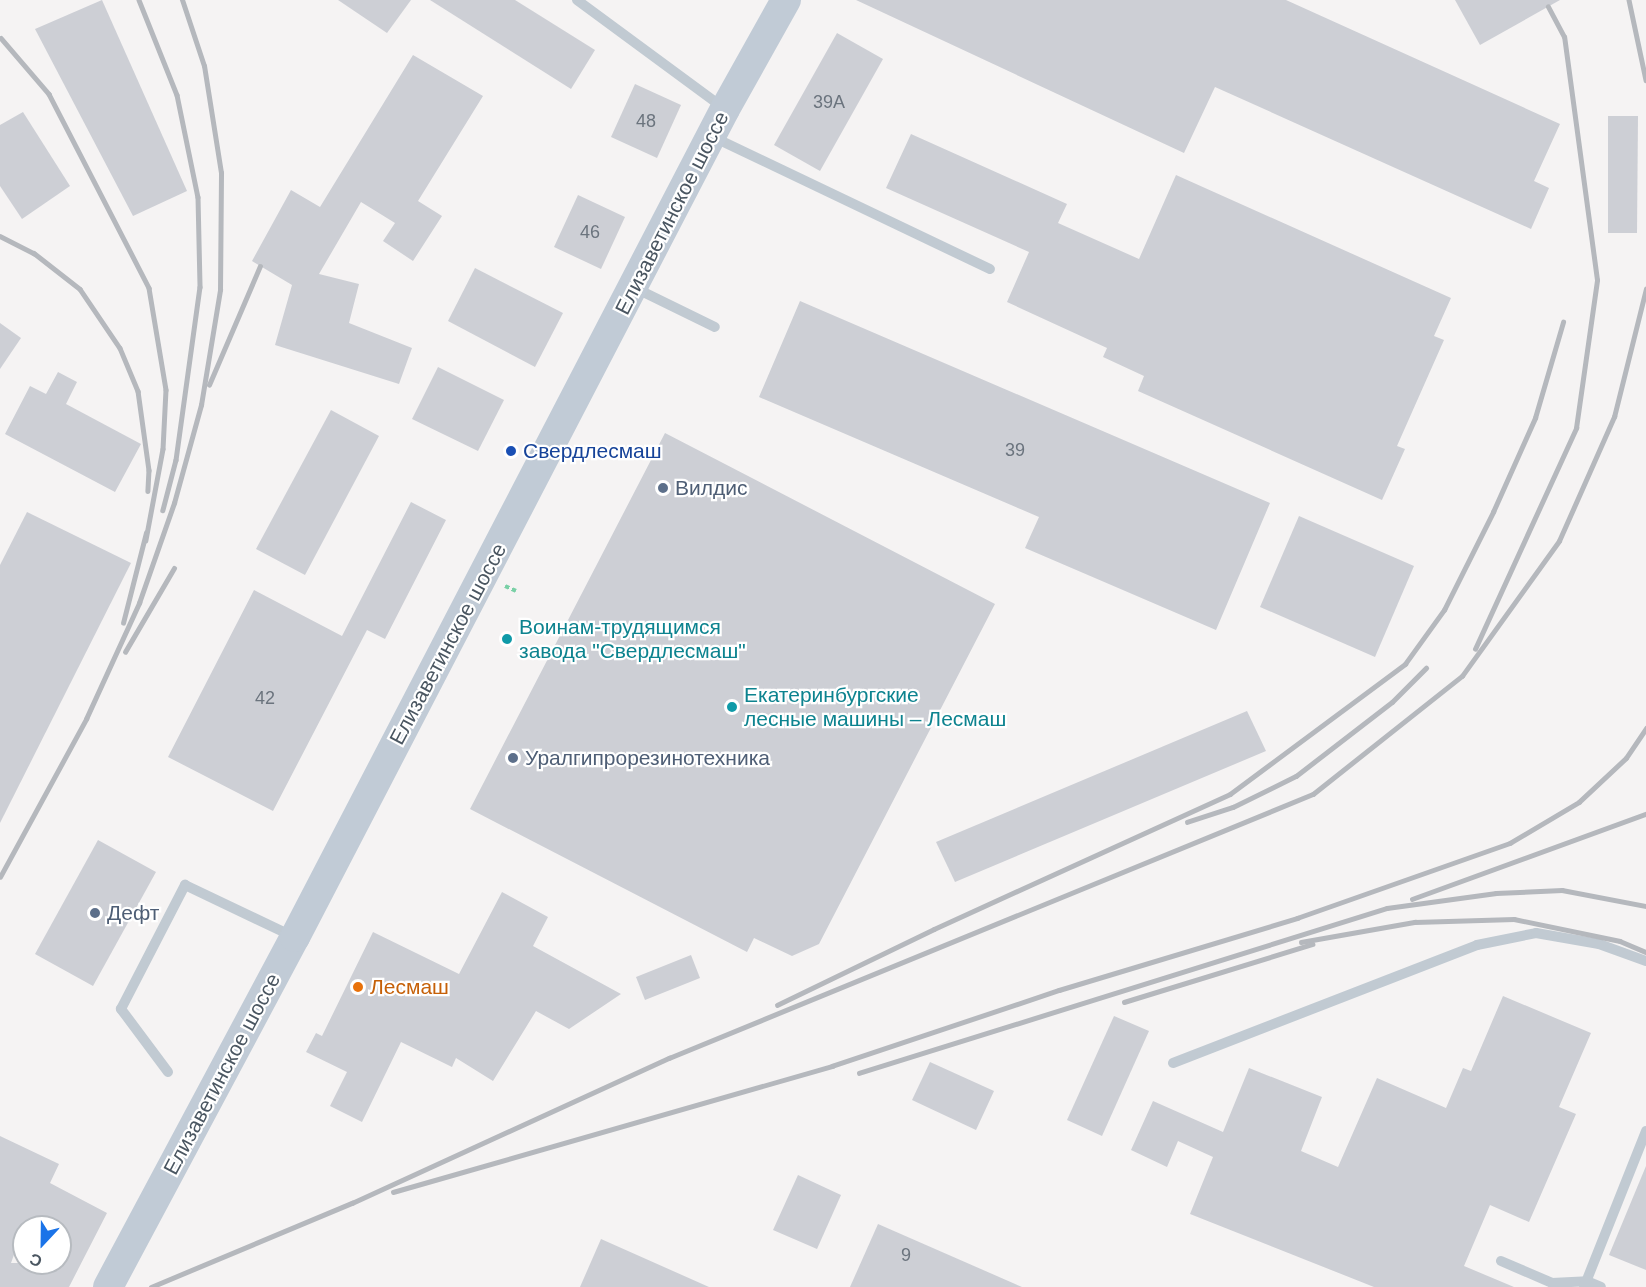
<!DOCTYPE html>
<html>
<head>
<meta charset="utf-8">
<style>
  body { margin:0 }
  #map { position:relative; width:1646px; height:1287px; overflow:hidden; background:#f5f3f3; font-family:Helvetica,sans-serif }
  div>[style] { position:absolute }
  .building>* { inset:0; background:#cdcfd5 }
  .path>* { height:4px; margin-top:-2px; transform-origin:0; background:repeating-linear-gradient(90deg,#7ad0a6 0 4.5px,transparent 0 7.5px) }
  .lane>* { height:10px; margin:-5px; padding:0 5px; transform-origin:5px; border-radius:5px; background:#c1cad2 }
  .secondary>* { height:30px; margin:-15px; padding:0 15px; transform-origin:15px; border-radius:15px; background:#c1cbd6 }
  .rail>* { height:4.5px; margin:-2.25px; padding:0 2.25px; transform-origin:2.25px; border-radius:2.25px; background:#b5b8bd }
  .dots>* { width:16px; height:16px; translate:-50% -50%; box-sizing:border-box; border:3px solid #fff; border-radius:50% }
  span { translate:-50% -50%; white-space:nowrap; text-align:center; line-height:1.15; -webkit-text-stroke:4.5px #fff; paint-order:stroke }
  .number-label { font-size:18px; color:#6b747e }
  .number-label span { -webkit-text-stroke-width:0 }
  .street-label { font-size:21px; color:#4a5661 }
  .transit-label { font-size:21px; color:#164399 }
  .left { translate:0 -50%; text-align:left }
  .service-label { font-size:21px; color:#4e5e75 }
  .culture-label { font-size:21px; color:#0d838f }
  .food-label { font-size:21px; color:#c56008 }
  .north { position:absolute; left:12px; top:1215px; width:60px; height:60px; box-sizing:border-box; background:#fff; border:2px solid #b7bbc0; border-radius:50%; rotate:202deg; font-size:16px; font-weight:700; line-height:24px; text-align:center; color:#4a5661 }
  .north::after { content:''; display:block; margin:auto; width:21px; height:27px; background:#1a73e8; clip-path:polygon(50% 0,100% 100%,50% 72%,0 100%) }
</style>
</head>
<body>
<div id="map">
  <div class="building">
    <i style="clip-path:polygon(102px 0,187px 191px,133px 216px,35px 29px)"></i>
    <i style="clip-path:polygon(338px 0,411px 0,387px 33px)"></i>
    <i style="clip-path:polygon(430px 0,515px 0,595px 50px,571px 89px)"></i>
    <i style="clip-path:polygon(856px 0,1286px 0,1560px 124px,1534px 181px,1549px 188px,1531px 229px,1215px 87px,1184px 153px)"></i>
    <i style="clip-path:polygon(1455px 0,1560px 0,1480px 45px)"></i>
    <i style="clip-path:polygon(837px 33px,883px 59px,820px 171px,774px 145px)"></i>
    <i style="clip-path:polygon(413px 55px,483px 96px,418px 201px,442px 216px,413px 261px,383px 241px,395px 223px,361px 202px,319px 274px,359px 284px,349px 323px,412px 348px,399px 384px,275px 345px,292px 285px,252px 261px,291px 190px,320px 207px)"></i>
    <i style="clip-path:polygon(635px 84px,681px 105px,657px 158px,611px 137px)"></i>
    <i style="clip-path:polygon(23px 112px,70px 186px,22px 219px,0 186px,0 125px)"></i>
    <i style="clip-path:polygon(1608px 116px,1638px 116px,1637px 233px,1608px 233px)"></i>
    <i style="clip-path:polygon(911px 134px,1067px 204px,1058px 223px,1139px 259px,1176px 175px,1451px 298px,1434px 336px,1444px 340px,1397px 446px,1405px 449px,1382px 500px,1138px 391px,1144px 376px,1103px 357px,1107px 348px,1007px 302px,1029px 252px,886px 188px)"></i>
    <i style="clip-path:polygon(578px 195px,625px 217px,601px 269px,554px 247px)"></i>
    <i style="clip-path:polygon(475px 268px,563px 313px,535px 367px,448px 321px)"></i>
    <i style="clip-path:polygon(800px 301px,1270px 503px,1216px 630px,1025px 548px,1039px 517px,759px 397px)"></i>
    <i style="clip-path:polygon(0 323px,21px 338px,0 369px)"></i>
    <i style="clip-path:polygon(438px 367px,504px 400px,478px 451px,412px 419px)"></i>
    <i style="clip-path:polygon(58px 372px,77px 382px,66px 404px,141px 444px,115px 492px,5px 434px,30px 386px,46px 394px)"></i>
    <i style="clip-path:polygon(331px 410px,379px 436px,305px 575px,256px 549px)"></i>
    <i style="clip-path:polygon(665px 433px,995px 604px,819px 944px,792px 956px,754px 938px,747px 952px,470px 809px)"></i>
    <i style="clip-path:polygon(411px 502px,446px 520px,385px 639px,367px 630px,273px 811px,168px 757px,254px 590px,342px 636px)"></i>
    <i style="clip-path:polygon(27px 512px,131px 563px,0 823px,0 565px)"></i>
    <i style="clip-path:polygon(1299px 516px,1414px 566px,1375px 657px,1260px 607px)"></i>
    <i style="clip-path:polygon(1247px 711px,1266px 751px,955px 882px,936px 842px)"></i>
    <i style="clip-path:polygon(98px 840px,156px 872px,93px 986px,35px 954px)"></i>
    <i style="clip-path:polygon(502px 892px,548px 917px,533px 946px,621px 994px,569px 1029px,536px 1011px,493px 1081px,456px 1058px,452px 1067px,401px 1042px,362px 1122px,330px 1106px,347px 1072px,306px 1052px,316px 1033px,322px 1036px,373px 932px,459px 974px)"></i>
    <i style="clip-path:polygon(691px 955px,700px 978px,645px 1000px,636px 977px)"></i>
    <i style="clip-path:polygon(1503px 996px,1591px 1033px,1559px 1107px,1576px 1114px,1529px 1222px,1490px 1205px,1464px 1266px,1514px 1287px,1374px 1287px,1190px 1214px,1213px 1157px,1178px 1141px,1167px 1167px,1131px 1150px,1153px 1101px,1223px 1132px,1249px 1068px,1322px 1097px,1301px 1151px,1338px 1167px,1377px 1078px,1446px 1108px,1463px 1068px,1471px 1071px)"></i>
    <i style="clip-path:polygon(1114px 1016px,1149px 1031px,1102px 1136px,1067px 1120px)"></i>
    <i style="clip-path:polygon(930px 1062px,994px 1091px,976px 1130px,912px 1100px)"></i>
    <i style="clip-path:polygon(evenodd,0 1136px,59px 1164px,50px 1183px,107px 1213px,69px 1287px,0 1287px,0 1136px,24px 1227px,60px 1227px,60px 1263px,11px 1263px,24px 1227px)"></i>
    <i style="clip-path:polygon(1646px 1166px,1646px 1270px,1609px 1255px)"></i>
    <i style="clip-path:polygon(798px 1175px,841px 1195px,817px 1249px,773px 1230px)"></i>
    <i style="clip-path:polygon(878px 1224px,1022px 1287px,850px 1287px)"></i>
    <i style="clip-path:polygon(601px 1239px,709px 1287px,580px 1287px)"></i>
  </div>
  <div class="path">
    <i style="left:505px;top:586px;width:12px;rotate:24deg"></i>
  </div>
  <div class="lane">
    <i style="left:577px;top:0;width:180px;rotate:36.4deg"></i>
    <i style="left:711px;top:136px;width:309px;rotate:25.5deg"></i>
    <i style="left:633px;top:287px;width:91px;rotate:26deg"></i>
    <i style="left:1173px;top:1063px;width:326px;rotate:-21.2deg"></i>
    <i style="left:1477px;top:945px;width:60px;rotate:-11.5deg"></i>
    <i style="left:1536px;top:933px;width:64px;rotate:9.9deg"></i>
    <i style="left:1599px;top:944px;width:50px;rotate:19.9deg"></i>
    <i style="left:168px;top:1072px;width:79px;rotate:-126.7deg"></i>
    <i style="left:121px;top:1009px;width:140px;rotate:-62.7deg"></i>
    <i style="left:185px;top:885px;width:121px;rotate:25.5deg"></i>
    <i style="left:1501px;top:1261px;width:56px;rotate:23.3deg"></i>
    <i style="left:1552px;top:1283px;width:35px;rotate:-3deg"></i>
    <i style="left:1587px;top:1281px;width:15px;rotate:23deg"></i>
    <i style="left:1584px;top:1287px;width:168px;rotate:-68.3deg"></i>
  </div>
  <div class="secondary">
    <i style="left:108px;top:1287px;width:397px;rotate:-61.9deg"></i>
    <i style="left:295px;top:937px;width:933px;rotate:-62.56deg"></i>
    <i style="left:725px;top:109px;width:125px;rotate:-60.8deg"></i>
  </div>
  <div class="rail">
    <i style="left:139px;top:0;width:102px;rotate:68.2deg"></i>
    <i style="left:177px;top:95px;width:104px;rotate:78.4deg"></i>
    <i style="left:198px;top:197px;width:90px;rotate:88.7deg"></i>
    <i style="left:200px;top:287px;width:175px;rotate:97.9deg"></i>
    <i style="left:176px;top:460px;width:52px;rotate:104.6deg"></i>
    <i style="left:1629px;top:0;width:82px;rotate:78deg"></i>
    <i style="left:1px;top:38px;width:74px;rotate:49.4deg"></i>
    <i style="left:49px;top:94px;width:218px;rotate:62.7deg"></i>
    <i style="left:149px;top:288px;width:103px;rotate:80.5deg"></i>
    <i style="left:166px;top:390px;width:59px;rotate:92.9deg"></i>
    <i style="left:163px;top:449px;width:93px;rotate:100.6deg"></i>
    <i style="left:0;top:236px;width:38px;rotate:27deg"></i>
    <i style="left:34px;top:253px;width:58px;rotate:38deg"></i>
    <i style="left:80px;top:289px;width:71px;rotate:55.9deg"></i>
    <i style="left:120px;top:348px;width:47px;rotate:67.3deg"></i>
    <i style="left:138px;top:391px;width:80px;rotate:82.1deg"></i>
    <i style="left:149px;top:470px;width:21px;rotate:93deg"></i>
    <i style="left:209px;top:385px;width:129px;rotate:-66.8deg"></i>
    <i style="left:123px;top:623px;width:93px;rotate:-75.7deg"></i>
    <i style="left:1475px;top:649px;width:243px;rotate:-65.4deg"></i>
    <i style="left:1576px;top:428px;width:149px;rotate:-81.9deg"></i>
    <i style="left:1597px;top:280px;width:245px;rotate:-97.7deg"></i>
    <i style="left:1564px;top:37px;width:34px;rotate:-118deg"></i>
    <i style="left:125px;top:652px;width:97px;rotate:-59.7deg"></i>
    <i style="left:1187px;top:822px;width:48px;rotate:-18.1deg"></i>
    <i style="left:1233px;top:807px;width:70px;rotate:-26.2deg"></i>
    <i style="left:1296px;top:776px;width:121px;rotate:-37.6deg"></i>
    <i style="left:1392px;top:702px;width:48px;rotate:-45deg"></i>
    <i style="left:0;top:877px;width:180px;rotate:-61.4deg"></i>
    <i style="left:86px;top:719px;width:128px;rotate:-65.4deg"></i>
    <i style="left:139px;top:603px;width:106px;rotate:-70.7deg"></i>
    <i style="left:174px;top:503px;width:102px;rotate:-74.6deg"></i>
    <i style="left:201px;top:405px;width:117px;rotate:-80.6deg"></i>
    <i style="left:220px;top:290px;width:117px;rotate:-89.5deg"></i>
    <i style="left:221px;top:173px;width:108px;rotate:-99deg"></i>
    <i style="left:204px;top:66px;width:70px;rotate:-108.4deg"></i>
    <i style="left:1412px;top:899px;width:249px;rotate:-20deg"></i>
    <i style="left:1301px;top:942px;width:116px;rotate:-10deg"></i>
    <i style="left:1415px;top:922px;width:99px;rotate:-1.7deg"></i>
    <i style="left:1514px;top:919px;width:108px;rotate:11.7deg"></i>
    <i style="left:1620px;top:941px;width:28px;rotate:23deg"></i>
    <i style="left:1124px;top:1002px;width:197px;rotate:-17.1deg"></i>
    <i style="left:777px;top:1005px;width:174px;rotate:-25.8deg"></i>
    <i style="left:934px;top:929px;width:325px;rotate:-24.5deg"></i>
    <i style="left:1230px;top:794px;width:218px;rotate:-36.6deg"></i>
    <i style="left:1405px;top:664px;width:67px;rotate:-54.2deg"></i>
    <i style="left:1444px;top:610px;width:110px;rotate:-63.4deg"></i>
    <i style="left:1493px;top:512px;width:103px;rotate:-65.9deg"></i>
    <i style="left:1535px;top:418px;width:100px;rotate:-73.7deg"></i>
    <i style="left:859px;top:1073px;width:553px;rotate:-17.35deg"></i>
    <i style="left:1387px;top:908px;width:110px;rotate:-7.8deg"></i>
    <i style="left:1496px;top:893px;width:66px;rotate:-2.6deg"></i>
    <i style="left:1562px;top:890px;width:86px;rotate:10.8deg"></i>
    <i style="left:393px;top:1192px;width:457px;rotate:-16deg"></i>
    <i style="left:832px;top:1066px;width:239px;rotate:-18.5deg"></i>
    <i style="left:1059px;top:990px;width:249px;rotate:-16.8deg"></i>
    <i style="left:1297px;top:918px;width:226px;rotate:-19.4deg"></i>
    <i style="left:1510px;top:843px;width:80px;rotate:-30.7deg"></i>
    <i style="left:1579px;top:802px;width:64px;rotate:-43.1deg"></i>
    <i style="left:1626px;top:758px;width:36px;rotate:-56deg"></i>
    <i style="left:151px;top:1287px;width:218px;rotate:-22.7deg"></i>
    <i style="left:352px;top:1203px;width:349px;rotate:-24.6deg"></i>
    <i style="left:669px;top:1058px;width:696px;rotate:-22.29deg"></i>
    <i style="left:1313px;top:794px;width:190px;rotate:-38.4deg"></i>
    <i style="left:1462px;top:676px;width:166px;rotate:-54.3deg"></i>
    <i style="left:1559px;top:541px;width:136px;rotate:-66.1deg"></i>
    <i style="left:1614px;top:417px;width:132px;rotate:-76deg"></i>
  </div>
  <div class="dots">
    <i style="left:511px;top:451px;background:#1a4fb4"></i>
    <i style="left:663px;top:488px;background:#5c6f8a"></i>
    <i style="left:507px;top:639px;background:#0f9aa8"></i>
    <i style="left:732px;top:707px;background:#0f9aa8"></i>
    <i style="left:513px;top:758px;background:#5c6f8a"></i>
    <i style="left:95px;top:913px;background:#5c6f8a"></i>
    <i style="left:358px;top:987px;background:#e8710a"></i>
  </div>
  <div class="number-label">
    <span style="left:829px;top:102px">39А</span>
    <span style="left:646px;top:121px">48</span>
    <span style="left:590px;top:232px">46</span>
    <span style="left:1015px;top:450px">39</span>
    <span style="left:265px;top:698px">42</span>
    <span style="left:906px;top:1255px">9</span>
  </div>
  <div class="street-label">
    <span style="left:672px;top:213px;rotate:-63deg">Елизаветинское шоссе</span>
    <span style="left:448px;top:644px;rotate:-62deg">Елизаветинское шоссе</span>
    <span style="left:222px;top:1074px;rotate:-62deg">Елизаветинское шоссе</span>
  </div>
  <div class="transit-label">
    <span class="left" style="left:523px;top:451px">Свердлесмаш</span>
  </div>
  <div class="service-label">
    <span class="left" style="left:675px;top:488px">Вилдис</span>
    <span class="left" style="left:525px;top:758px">Уралгипрорезинотехника</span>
    <span class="left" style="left:107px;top:913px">Дефт</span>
  </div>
  <div class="culture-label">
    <span class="left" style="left:519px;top:639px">Воинам-трудящимся<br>завода "Свердлесмаш"</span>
    <span class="left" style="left:744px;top:707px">Екатеринбургские<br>лесные машины – Лесмаш</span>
  </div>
  <div class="food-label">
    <span class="left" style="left:370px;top:987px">Лесмаш</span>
  </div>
  <div class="north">С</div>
</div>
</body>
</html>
